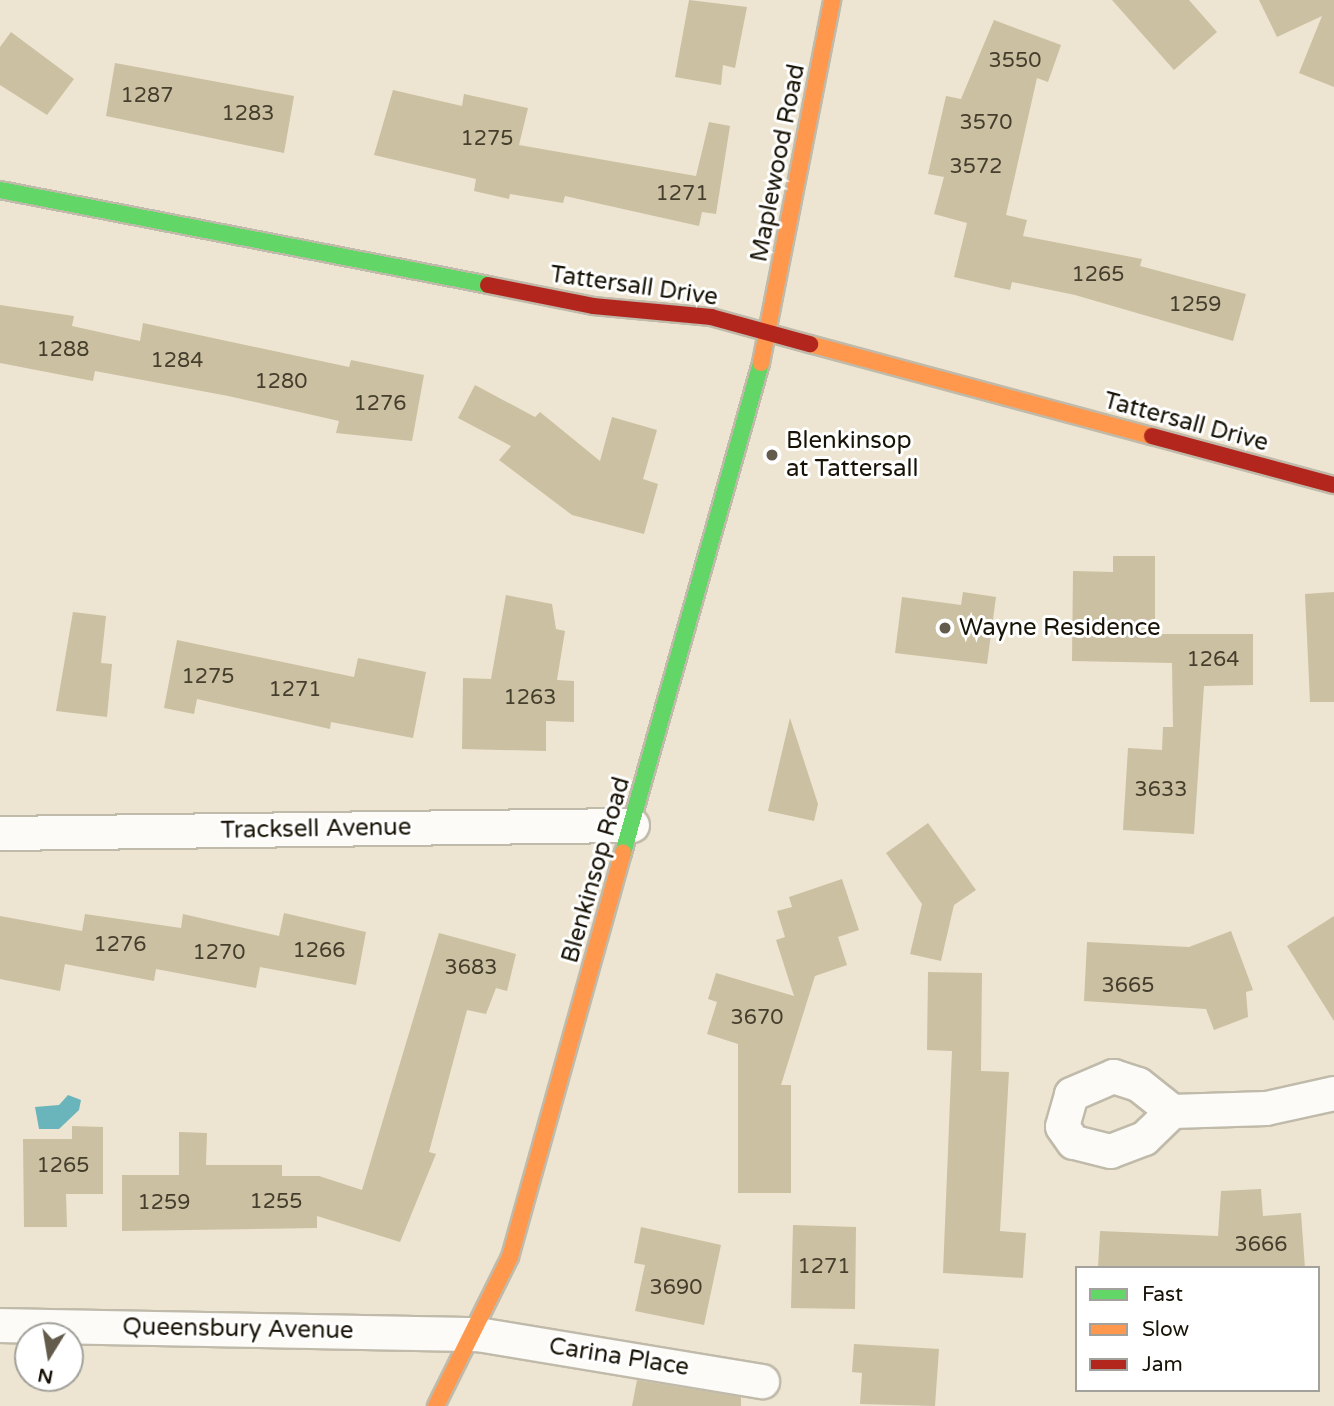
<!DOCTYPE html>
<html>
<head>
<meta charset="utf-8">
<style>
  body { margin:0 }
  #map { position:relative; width:1334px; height:1406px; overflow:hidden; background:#ede5d1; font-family:"Varela Round",sans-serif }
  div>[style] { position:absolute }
  .water>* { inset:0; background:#69b5bb }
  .building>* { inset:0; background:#cbc0a2 }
  .roads { filter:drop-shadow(2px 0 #c0baaa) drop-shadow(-2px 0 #c0baaa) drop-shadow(0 2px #c0baaa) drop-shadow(0 -2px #c0baaa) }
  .street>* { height:33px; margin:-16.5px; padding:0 16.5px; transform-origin:16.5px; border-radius:16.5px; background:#fcfbf8 }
  .fast>* { height:16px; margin:-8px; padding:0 8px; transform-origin:8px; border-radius:8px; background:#63d668 }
  .slow>* { height:16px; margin:-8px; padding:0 8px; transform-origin:8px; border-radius:8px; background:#ff974d }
  .jam>* { height:16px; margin:-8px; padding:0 8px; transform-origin:8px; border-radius:8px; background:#b3261e }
  .dots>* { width:19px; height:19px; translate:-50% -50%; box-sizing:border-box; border:4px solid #fff; border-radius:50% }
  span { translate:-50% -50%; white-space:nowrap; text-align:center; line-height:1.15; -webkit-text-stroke:6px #fff; paint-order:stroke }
  .number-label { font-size:21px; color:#453e2d }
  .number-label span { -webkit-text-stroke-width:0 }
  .street-label { font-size:24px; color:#181306 }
  .poi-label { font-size:24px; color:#181306 }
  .left { translate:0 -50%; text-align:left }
  .legend { position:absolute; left:1075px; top:1266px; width:245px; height:126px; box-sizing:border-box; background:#fff; border:2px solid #a3a19b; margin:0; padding:9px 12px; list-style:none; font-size:21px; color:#181306 }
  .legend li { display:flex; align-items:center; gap:14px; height:35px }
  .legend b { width:35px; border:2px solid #a3a19b }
  .north { position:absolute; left:14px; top:1322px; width:70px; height:70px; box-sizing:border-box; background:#fff; border:2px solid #a3a19b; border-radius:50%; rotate:191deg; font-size:19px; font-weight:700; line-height:28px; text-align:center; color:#181306 }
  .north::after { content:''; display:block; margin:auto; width:24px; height:32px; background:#635c4d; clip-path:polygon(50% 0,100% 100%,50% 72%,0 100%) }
</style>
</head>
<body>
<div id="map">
  <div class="water">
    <i style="clip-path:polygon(68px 1095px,81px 1100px,79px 1110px,59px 1129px,39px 1129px,35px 1107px,59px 1105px)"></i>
  </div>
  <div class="building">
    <i style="clip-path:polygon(689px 0,747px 7px,735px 68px,723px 65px,721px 85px,675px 77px)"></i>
    <i style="clip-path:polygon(1112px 0,1189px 0,1217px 32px,1174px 70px)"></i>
    <i style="clip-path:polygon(1259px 0,1334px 0,1334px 87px,1299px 73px,1322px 16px,1277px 37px)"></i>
    <i style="clip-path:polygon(994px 20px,1061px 45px,1048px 82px,1037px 78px,1006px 215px,1027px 220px,1023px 236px,1142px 259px,1140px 266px,1246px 294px,1233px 341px,1075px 295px,1012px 282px,1010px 290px,954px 277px,967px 223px,934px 214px,944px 177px,928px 174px,946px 96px,961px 99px)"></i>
    <i style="clip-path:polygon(11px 32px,74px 79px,47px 115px,0 85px,0 47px)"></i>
    <i style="clip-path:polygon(115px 63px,294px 96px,284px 153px,106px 116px)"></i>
    <i style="clip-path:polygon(393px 90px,462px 106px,464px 94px,528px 108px,519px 145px,696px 176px,709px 122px,730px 126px,716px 214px,702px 212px,699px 226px,565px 196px,563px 203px,510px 194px,509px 199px,474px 191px,476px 179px,374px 155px)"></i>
    <i style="clip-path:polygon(0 305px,74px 316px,72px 326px,140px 341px,143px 323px,349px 367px,351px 360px,424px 375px,412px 441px,336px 433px,339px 421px,228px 396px,95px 371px,93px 381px,0 363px)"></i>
    <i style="clip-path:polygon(475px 385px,535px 417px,540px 412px,600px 461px,612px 417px,657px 430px,643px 479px,658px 484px,644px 534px,572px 515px,499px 460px,511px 446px,458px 418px)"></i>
    <i style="clip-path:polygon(1113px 556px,1155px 556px,1155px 634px,1253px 634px,1253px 685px,1204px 686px,1194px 834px,1123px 830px,1128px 748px,1162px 750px,1163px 727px,1173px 727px,1172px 663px,1072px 661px,1073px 571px,1113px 572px)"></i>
    <i style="clip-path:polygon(963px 592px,996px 597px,987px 664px,895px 653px,902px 597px,961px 605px)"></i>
    <i style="clip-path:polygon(1334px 592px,1334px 702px,1310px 702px,1305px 594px)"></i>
    <i style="clip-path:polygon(506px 595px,552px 604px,556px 629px,565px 631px,557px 680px,574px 681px,574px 722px,546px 721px,546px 751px,462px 749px,463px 678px,491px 679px)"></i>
    <i style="clip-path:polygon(73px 612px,106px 616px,101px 663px,112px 664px,107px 717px,56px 711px)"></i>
    <i style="clip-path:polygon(177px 640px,354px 677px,358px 658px,426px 672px,413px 738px,331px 722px,330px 729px,197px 699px,194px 714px,164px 708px)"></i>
    <i style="clip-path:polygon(790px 718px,818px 804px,814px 821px,768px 811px)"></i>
    <i style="clip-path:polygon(928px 823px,976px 890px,954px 905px,941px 961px,910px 954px,922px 904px,886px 853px)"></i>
    <i style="clip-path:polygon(842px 879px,859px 930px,838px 937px,847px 965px,815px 976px,781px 1085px,791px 1085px,791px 1193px,738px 1193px,738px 1044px,707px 1034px,717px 1002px,708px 999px,716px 973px,794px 996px,776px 940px,785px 937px,777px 911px,792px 907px,789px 897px)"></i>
    <i style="clip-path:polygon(284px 913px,366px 932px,356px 985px,260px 967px,256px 988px,156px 969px,154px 981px,65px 964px,60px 991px,0 979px,0 916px,82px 931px,85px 914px,181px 928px,183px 914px,279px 936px)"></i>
    <i style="clip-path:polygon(1334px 916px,1334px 1021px,1287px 946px)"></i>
    <i style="clip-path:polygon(1231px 931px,1253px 990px,1246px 992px,1248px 1017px,1214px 1030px,1206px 1009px,1084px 1001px,1087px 942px,1189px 947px)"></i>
    <i style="clip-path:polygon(439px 933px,516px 954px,507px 991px,496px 988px,486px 1014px,467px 1010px,429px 1152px,436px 1154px,400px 1242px,317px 1216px,317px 1228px,122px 1231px,122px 1175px,179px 1175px,179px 1132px,207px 1133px,206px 1165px,282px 1165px,282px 1176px,319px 1176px,362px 1190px)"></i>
    <i style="clip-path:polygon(928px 972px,982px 973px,981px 1071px,1009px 1072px,1000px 1231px,1026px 1233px,1023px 1278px,943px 1273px,952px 1051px,927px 1050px)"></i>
    <i style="clip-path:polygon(72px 1126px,103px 1127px,103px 1194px,66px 1194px,67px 1227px,24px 1227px,23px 1139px,72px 1139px)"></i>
    <i style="clip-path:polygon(1261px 1189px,1263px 1216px,1301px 1213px,1305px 1268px,1098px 1268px,1100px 1231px,1218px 1236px,1221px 1191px)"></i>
    <i style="clip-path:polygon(793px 1225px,856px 1227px,855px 1309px,791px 1308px)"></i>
    <i style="clip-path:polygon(641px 1227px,721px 1245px,704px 1325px,635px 1311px,645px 1265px,634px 1263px)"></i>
    <i style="clip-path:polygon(854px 1344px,939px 1349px,935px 1406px,860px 1404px,862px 1373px,852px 1372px)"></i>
    <i style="clip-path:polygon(637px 1380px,741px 1397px,741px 1406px,632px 1406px)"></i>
  </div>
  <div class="roads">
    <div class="street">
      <i style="left:0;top:833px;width:632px;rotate:-0.73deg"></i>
      <i style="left:1172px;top:1111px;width:39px;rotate:136deg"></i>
      <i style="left:1144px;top:1138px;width:36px;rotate:159deg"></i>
      <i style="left:1110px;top:1151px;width:38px;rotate:-166deg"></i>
      <i style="left:1073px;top:1142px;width:19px;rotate:-125deg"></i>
      <i style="left:1062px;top:1126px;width:33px;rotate:-74deg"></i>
      <i style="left:1071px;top:1094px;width:46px;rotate:-23.2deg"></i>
      <i style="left:1113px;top:1076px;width:26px;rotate:18deg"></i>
      <i style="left:1138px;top:1084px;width:43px;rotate:38.5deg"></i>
      <i style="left:1172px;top:1111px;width:94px;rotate:-1.8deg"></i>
      <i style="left:1266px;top:1108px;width:70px;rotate:-12.4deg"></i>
      <i style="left:0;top:1325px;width:477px;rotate:1.1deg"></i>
      <i style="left:477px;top:1334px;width:289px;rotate:9.4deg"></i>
    </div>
    <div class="fast">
      <i style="left:0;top:190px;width:497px;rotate:11deg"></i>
      <i style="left:623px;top:853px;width:509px;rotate:-74.27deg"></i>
    </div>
    <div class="slow">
      <i style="left:810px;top:344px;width:354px;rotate:15.1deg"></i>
      <i style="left:761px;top:363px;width:370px;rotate:-78.9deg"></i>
      <i style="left:436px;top:1406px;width:166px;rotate:-63.6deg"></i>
      <i style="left:510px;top:1257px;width:420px;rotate:-74.4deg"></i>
    </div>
    <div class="jam">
      <i style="left:488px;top:285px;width:107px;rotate:11.3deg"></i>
      <i style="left:593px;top:306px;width:119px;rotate:5.3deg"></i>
      <i style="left:711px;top:317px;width:103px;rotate:15.3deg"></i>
      <i style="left:1152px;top:436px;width:188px;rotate:15.1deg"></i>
    </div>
  </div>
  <div class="dots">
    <i style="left:772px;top:455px;background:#635c4d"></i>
    <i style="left:945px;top:628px;background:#635c4d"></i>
  </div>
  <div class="number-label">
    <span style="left:1015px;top:61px">3550</span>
    <span style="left:147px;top:96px">1287</span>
    <span style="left:248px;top:114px">1283</span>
    <span style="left:986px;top:123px">3570</span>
    <span style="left:487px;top:139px">1275</span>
    <span style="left:976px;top:167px">3572</span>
    <span style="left:682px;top:194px">1271</span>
    <span style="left:1098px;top:275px">1265</span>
    <span style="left:1195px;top:305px">1259</span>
    <span style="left:63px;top:350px">1288</span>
    <span style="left:177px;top:361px">1284</span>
    <span style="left:281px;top:382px">1280</span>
    <span style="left:380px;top:404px">1276</span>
    <span style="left:1213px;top:660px">1264</span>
    <span style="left:208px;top:677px">1275</span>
    <span style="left:295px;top:690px">1271</span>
    <span style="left:530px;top:698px">1263</span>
    <span style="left:1161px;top:790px">3633</span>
    <span style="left:120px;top:945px">1276</span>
    <span style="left:319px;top:951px">1266</span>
    <span style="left:219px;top:953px">1270</span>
    <span style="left:471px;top:968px">3683</span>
    <span style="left:1128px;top:986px">3665</span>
    <span style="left:757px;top:1018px">3670</span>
    <span style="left:63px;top:1166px">1265</span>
    <span style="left:276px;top:1202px">1255</span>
    <span style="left:164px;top:1203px">1259</span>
    <span style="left:1261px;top:1245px">3666</span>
    <span style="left:824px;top:1267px">1271</span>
    <span style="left:676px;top:1288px">3690</span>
  </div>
  <div class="street-label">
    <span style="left:778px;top:163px;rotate:-79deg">Maplewood Road</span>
    <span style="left:634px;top:286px;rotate:8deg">Tattersall Drive</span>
    <span style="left:1186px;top:422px;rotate:15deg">Tattersall Drive</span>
    <span style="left:316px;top:829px;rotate:-1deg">Tracksell Avenue</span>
    <span style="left:596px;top:870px;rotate:-74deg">Blenkinsop Road</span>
    <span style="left:238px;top:1329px;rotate:1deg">Queensbury Avenue</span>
    <span style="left:619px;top:1357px;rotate:9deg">Carina Place</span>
  </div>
  <div class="poi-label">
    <span class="left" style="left:786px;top:455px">Blenkinsop<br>at Tattersall</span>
    <span class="left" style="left:959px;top:628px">Wayne Residence</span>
  </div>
  <ul class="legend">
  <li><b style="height:9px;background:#63d668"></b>Fast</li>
  <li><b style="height:9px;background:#ff974d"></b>Slow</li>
  <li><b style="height:9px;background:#b3261e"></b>Jam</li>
  </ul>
  <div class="north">N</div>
</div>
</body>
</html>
